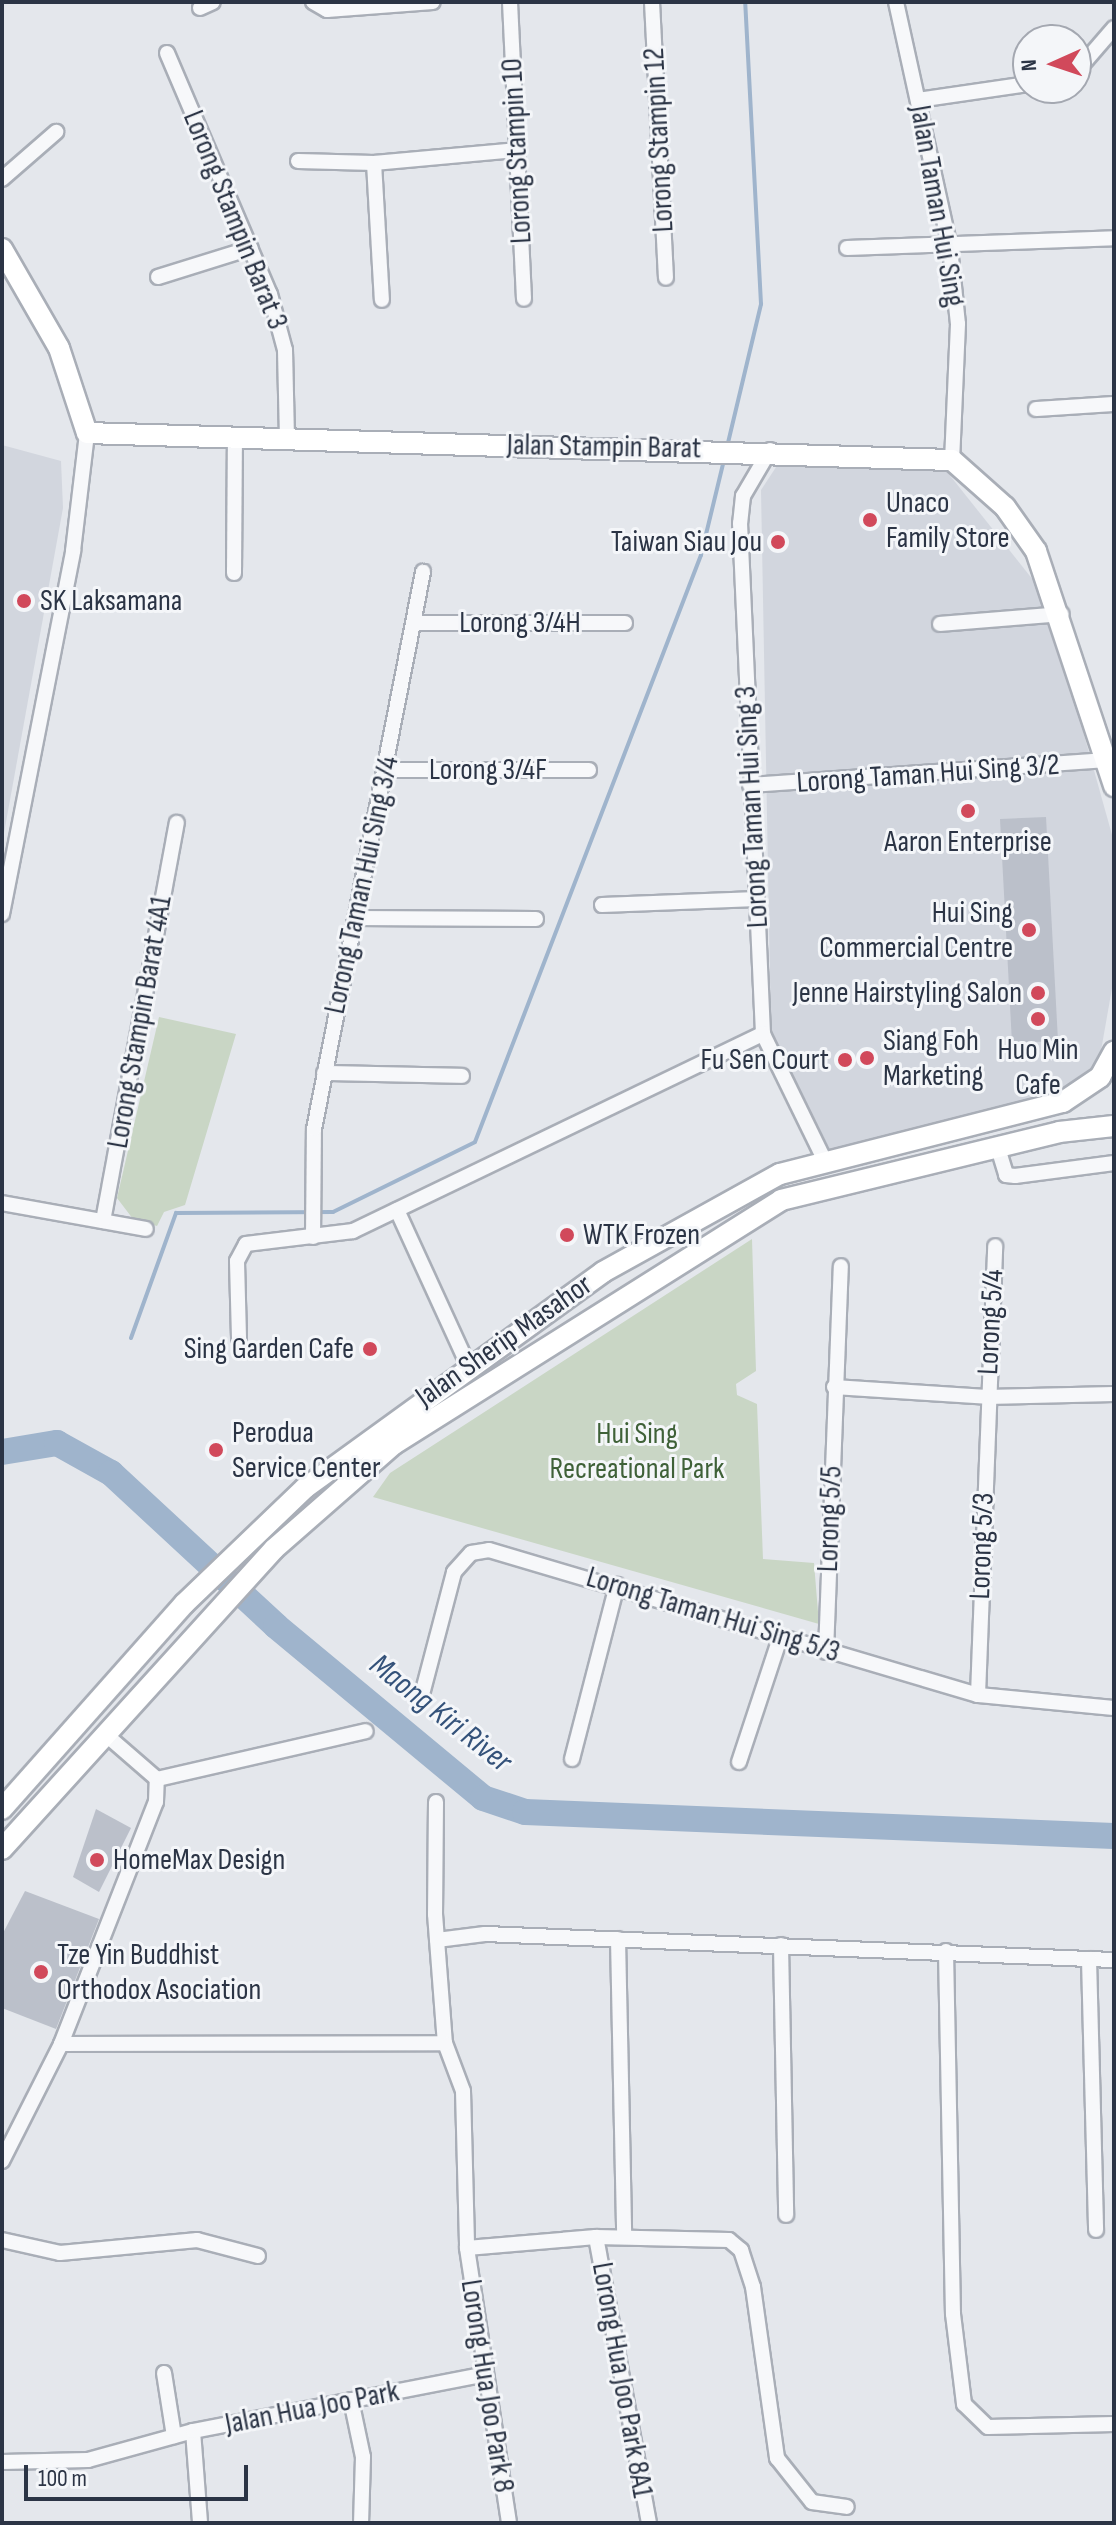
<!DOCTYPE html>
<html>
<head>
<meta charset="utf-8">
<style>
  body { margin:0 }
  #map { position:relative; width:1116px; height:2525px; overflow:hidden; background:#e4e7ec; font-family:"Sofia Sans Condensed",sans-serif }
  div>[style] { position:absolute }
  .built>* { inset:0; background:#d2d6de }
  .green>* { inset:0; background:#c9d6c5 }
  .stream>* { height:4px; margin:-2px; padding:0 2px; transform-origin:2px; border-radius:2px; background:#9fb4cc }
  .river>* { height:26px; margin:-13px; padding:0 13px; transform-origin:13px; border-radius:13px; background:#9fb4cc }
  .building>* { inset:0; background:#bbc0ca }
  .roads { filter:drop-shadow(2px 0 #a9aeb7) drop-shadow(-2px 0 #a9aeb7) drop-shadow(0 2px #a9aeb7) drop-shadow(0 -2px #a9aeb7) }
  .street>* { height:14px; margin:-7px; padding:0 7px; transform-origin:7px; border-radius:7px; background:#f7f8fa }
  .secondary>* { height:20px; margin:-10px; padding:0 10px; transform-origin:10px; border-radius:10px; background:#fff }
  .dots>* { width:22px; height:22px; translate:-50% -50%; box-sizing:border-box; border:4px solid #f4f6f9; border-radius:50% }
  span { translate:-50% -50%; white-space:nowrap; text-align:center; line-height:1.15; -webkit-text-stroke:6px #f4f6f9; paint-order:stroke }
  .street-label { font-size:30px; color:#2b3445 }
  .poi-label { font-size:30px; color:#2b3445 }
  .left { translate:0 -50%; text-align:left }
  .right { translate:-100% -50%; text-align:right }
  .park-label { font-size:30px; color:#3f6138 }
  .water-label { font-size:32px; color:#34527a; font-style:italic }
  .frame { position:absolute; inset:0; border:4px solid #2b3445; pointer-events:none }
  .north { position:absolute; left:1012px; top:24px; width:80px; height:80px; box-sizing:border-box; background:#f4f6f9; border:2px solid #a4a8b1; border-radius:50%; rotate:267deg; font-size:22px; font-weight:700; line-height:32px; text-align:center; color:#2b3445 }
  .north::after { content:''; display:block; margin:auto; width:28px; height:36px; background:#d1495b; clip-path:polygon(50% 0,100% 100%,50% 72%,0 100%) }
  .scale { position:absolute; left:24px; top:2465px; width:224px; height:36px; box-sizing:border-box; border:4px solid #2b3445; border-top:0; padding-left:10px; font-size:24px; line-height:28px; white-space:nowrap; color:#2b3445; -webkit-text-stroke:6px #f4f6f9; paint-order:stroke }
</style>
</head>
<body>
<div id="map">
  <div class="built">
    <i style="clip-path:polygon(2px 445px,61px 461px,63px 508px,2px 844px)"></i>
    <i style="clip-path:polygon(782px 458px,944px 468px,1045px 595px,1114px 842px,1114px 977px,1099px 1062px,1051px 1096px,830px 1150px,771px 1032px,761px 490px)"></i>
  </div>
  <div class="green">
    <i style="clip-path:polygon(159px 1017px,236px 1034px,185px 1205px,164px 1212px,157px 1226px,133px 1219px,117px 1198px)"></i>
    <i style="clip-path:polygon(752px 1239px,756px 1371px,736px 1384px,737px 1395px,757px 1404px,763px 1559px,814px 1563px,819px 1624px,373px 1497px,390px 1473px)"></i>
  </div>
  <div class="stream">
    <i style="left:727px;top:447px;width:147px;rotate:-76.6deg"></i>
    <i style="left:761px;top:304px;width:302px;rotate:-93deg"></i>
    <i style="left:131px;top:1338px;width:133px;rotate:-70.2deg"></i>
    <i style="left:176px;top:1213px;width:157px;rotate:-0.4deg"></i>
    <i style="left:333px;top:1212px;width:158px;rotate:-26.2deg"></i>
    <i style="left:475px;top:1142px;width:629px;rotate:-68.94deg"></i>
    <i style="left:701px;top:555px;width:98px;rotate:-76.4deg"></i>
  </div>
  <div class="river">
    <i style="left:2px;top:1452px;width:56px;rotate:-9.3deg"></i>
    <i style="left:57px;top:1443px;width:62px;rotate:29.1deg"></i>
    <i style="left:111px;top:1473px;width:225px;rotate:42.8deg"></i>
    <i style="left:276px;top:1626px;width:269px;rotate:39.7deg"></i>
    <i style="left:483px;top:1798px;width:44px;rotate:18.4deg"></i>
    <i style="left:525px;top:1812px;width:589px;rotate:2.33deg"></i>
  </div>
  <div class="building">
    <i style="clip-path:polygon(1046px 817px,1058px 1041px,1012px 1043px,1000px 819px)"></i>
    <i style="clip-path:polygon(96px 1809px,131px 1828px,99px 1892px,73px 1877px)"></i>
    <i style="clip-path:polygon(25px 1891px,99px 1919px,56px 2029px,2px 2008px,2px 1935px)"></i>
  </div>
  <div class="roads">
    <div class="street">
      <i style="left:313px;top:2px;width:16px;rotate:30deg"></i>
      <i style="left:327px;top:10px;width:106px;rotate:-4.3deg"></i>
      <i style="left:510px;top:2px;width:297px;rotate:87.3deg"></i>
      <i style="left:652px;top:2px;width:276px;rotate:87.1deg"></i>
      <i style="left:896px;top:2px;width:252px;rotate:77.6deg"></i>
      <i style="left:950px;top:248px;width:76px;rotate:84deg"></i>
      <i style="left:958px;top:324px;width:136px;rotate:92.5deg"></i>
      <i style="left:200px;top:8px;width:14px;rotate:-25deg"></i>
      <i style="left:167px;top:53px;width:262px;rotate:66.9deg"></i>
      <i style="left:270px;top:294px;width:58px;rotate:75deg"></i>
      <i style="left:285px;top:350px;width:89px;rotate:88.7deg"></i>
      <i style="left:1076px;top:72px;width:58px;rotate:-49.2deg"></i>
      <i style="left:918px;top:100px;width:111px;rotate:-8.3deg"></i>
      <i style="left:298px;top:161px;width:76px;rotate:1.5deg"></i>
      <i style="left:374px;top:163px;width:145px;rotate:-5.2deg"></i>
      <i style="left:374px;top:163px;width:137px;rotate:86.7deg"></i>
      <i style="left:2px;top:179px;width:72px;rotate:-41deg"></i>
      <i style="left:847px;top:248px;width:267px;rotate:-2.1deg"></i>
      <i style="left:158px;top:277px;width:97px;rotate:-17.3deg"></i>
      <i style="left:1036px;top:409px;width:78px;rotate:-3.7deg"></i>
      <i style="left:770px;top:450px;width:53px;rotate:120.4deg"></i>
      <i style="left:743px;top:496px;width:27px;rotate:96deg"></i>
      <i style="left:740px;top:523px;width:512px;rotate:87.42deg"></i>
      <i style="left:763px;top:1034px;width:139px;rotate:64deg"></i>
      <i style="left:234px;top:573px;width:135px;rotate:-89.6deg"></i>
      <i style="left:414px;top:623px;width:211px"></i>
      <i style="left:940px;top:624px;width:122px;rotate:-4.7deg"></i>
      <i style="left:387px;top:770px;width:202px"></i>
      <i style="left:750px;top:785px;width:358px;rotate:-4deg"></i>
      <i style="left:602px;top:905px;width:155px;rotate:-2.2deg"></i>
      <i style="left:2px;top:914px;width:370px;rotate:-78.9deg"></i>
      <i style="left:73px;top:551px;width:119px;rotate:-83.2deg"></i>
      <i style="left:355px;top:918px;width:181px;rotate:0.3deg"></i>
      <i style="left:324px;top:1073px;width:138px;rotate:1.2deg"></i>
      <i style="left:998px;top:1148px;width:28px;rotate:73deg"></i>
      <i style="left:1006px;top:1175px;width:9px;rotate:6deg"></i>
      <i style="left:1015px;top:1176px;width:100px;rotate:-7.5deg"></i>
      <i style="left:2px;top:1203px;width:146px;rotate:10.2deg"></i>
      <i style="left:397px;top:1210px;width:173px;rotate:65.4deg"></i>
      <i style="left:103px;top:1221px;width:405px;rotate:-79.5deg"></i>
      <i style="left:313px;top:1237px;width:108px;rotate:-89.5deg"></i>
      <i style="left:314px;top:1129px;width:568px;rotate:-78.93deg"></i>
      <i style="left:239px;top:1338px;width:77px;rotate:-91.5deg"></i>
      <i style="left:237px;top:1261px;width:19px;rotate:-62deg"></i>
      <i style="left:246px;top:1244px;width:108px;rotate:-6.9deg"></i>
      <i style="left:353px;top:1231px;width:455px;rotate:-25.7deg"></i>
      <i style="left:834px;top:1387px;width:153px;rotate:3.7deg"></i>
      <i style="left:987px;top:1397px;width:127px;rotate:-1.4deg"></i>
      <i style="left:826px;top:1652px;width:386px;rotate:-87.8deg"></i>
      <i style="left:978px;top:1695px;width:449px;rotate:-87.8deg"></i>
      <i style="left:420px;top:1702px;width:134px;rotate:-75.3deg"></i>
      <i style="left:454px;top:1572px;width:25px;rotate:-48deg"></i>
      <i style="left:471px;top:1553px;width:18px;rotate:-9deg"></i>
      <i style="left:489px;top:1550px;width:510px;rotate:16.52deg"></i>
      <i style="left:978px;top:1695px;width:137px;rotate:5.5deg"></i>
      <i style="left:572px;top:1759px;width:180px;rotate:-75.5deg"></i>
      <i style="left:739px;top:1762px;width:127px;rotate:-71.7deg"></i>
      <i style="left:157px;top:1779px;width:214px;rotate:-12.9deg"></i>
      <i style="left:436px;top:1802px;width:112px;rotate:90.5deg"></i>
      <i style="left:435px;top:1914px;width:129px;rotate:85.6deg"></i>
      <i style="left:445px;top:2043px;width:51px;rotate:69.4deg"></i>
      <i style="left:463px;top:2091px;width:157px;rotate:88.5deg"></i>
      <i style="left:467px;top:2248px;width:278px;rotate:81.3deg"></i>
      <i style="left:618px;top:1939px;width:298px;rotate:88.8deg"></i>
      <i style="left:437px;top:1940px;width:48px;rotate:-7.1deg"></i>
      <i style="left:485px;top:1934px;width:630px;rotate:2.37deg"></i>
      <i style="left:781px;top:1945px;width:270px;rotate:88.9deg"></i>
      <i style="left:946px;top:1951px;width:363px;rotate:88.9deg"></i>
      <i style="left:953px;top:2314px;width:91px;rotate:83deg"></i>
      <i style="left:964px;top:2404px;width:33px;rotate:44deg"></i>
      <i style="left:988px;top:2427px;width:126px;rotate:-1.4deg"></i>
      <i style="left:1089px;top:1959px;width:271px;rotate:88.5deg"></i>
      <i style="left:61px;top:2044px;width:384px;rotate:-0.1deg"></i>
      <i style="left:2px;top:2161px;width:131px;rotate:-63.2deg"></i>
      <i style="left:61px;top:2044px;width:260px;rotate:-68.6deg"></i>
      <i style="left:156px;top:1802px;width:23px;rotate:-88deg"></i>
      <i style="left:157px;top:1779px;width:69px;rotate:-139.1deg"></i>
      <i style="left:596px;top:2237px;width:291px;rotate:79.5deg"></i>
      <i style="left:2px;top:2240px;width:59px;rotate:12.6deg"></i>
      <i style="left:60px;top:2253px;width:138px;rotate:-5.4deg"></i>
      <i style="left:197px;top:2240px;width:63px;rotate:14.7deg"></i>
      <i style="left:467px;top:2248px;width:129px;rotate:-4.9deg"></i>
      <i style="left:596px;top:2237px;width:133px;rotate:1.3deg"></i>
      <i style="left:729px;top:2240px;width:16px;rotate:40deg"></i>
      <i style="left:741px;top:2250px;width:39px;rotate:72deg"></i>
      <i style="left:753px;top:2287px;width:173px;rotate:82deg"></i>
      <i style="left:777px;top:2458px;width:56px;rotate:51.5deg"></i>
      <i style="left:812px;top:2502px;width:35px;rotate:8deg"></i>
      <i style="left:164px;top:2373px;width:64px;rotate:81deg"></i>
      <i style="left:351px;top:2400px;width:58px;rotate:78.1deg"></i>
      <i style="left:363px;top:2457px;width:66px;rotate:91.7deg"></i>
      <i style="left:193px;top:2431px;width:92px;rotate:85.6deg"></i>
      <i style="left:2px;top:2462px;width:86px;rotate:-1.3deg"></i>
      <i style="left:88px;top:2460px;width:109px;rotate:-15.4deg"></i>
      <i style="left:193px;top:2431px;width:294px;rotate:-11deg"></i>
    </div>
    <div class="secondary">
      <i style="left:2px;top:249px;width:114px;rotate:60.1deg"></i>
      <i style="left:59px;top:348px;width:89px;rotate:71.8deg"></i>
      <i style="left:87px;top:433px;width:865px;rotate:1.79deg"></i>
      <i style="left:952px;top:460px;width:71px;rotate:41.6deg"></i>
      <i style="left:1005px;top:507px;width:54px;rotate:54.8deg"></i>
      <i style="left:1036px;top:551px;width:248px;rotate:71.6deg"></i>
      <i style="left:2px;top:1809px;width:274px;rotate:-48.4deg"></i>
      <i style="left:184px;top:1604px;width:168px;rotate:-43.8deg"></i>
      <i style="left:305px;top:1488px;width:368px;rotate:-35.9deg"></i>
      <i style="left:603px;top:1272px;width:202px;rotate:-29deg"></i>
      <i style="left:780px;top:1174px;width:292px;rotate:-14.3deg"></i>
      <i style="left:1063px;top:1102px;width:45px;rotate:-34deg"></i>
      <i style="left:1100px;top:1077px;width:29px;rotate:-61deg"></i>
      <i style="left:2px;top:1849px;width:405px;rotate:-47.8deg"></i>
      <i style="left:274px;top:1549px;width:159px;rotate:-41.2deg"></i>
      <i style="left:394px;top:1444px;width:457px;rotate:-32.2deg"></i>
      <i style="left:781px;top:1200px;width:286px;rotate:-13.7deg"></i>
      <i style="left:1059px;top:1132px;width:55px;rotate:-6.2deg"></i>
    </div>
  </div>
  <div class="dots">
    <i style="left:870px;top:520px;background:#d1495b"></i>
    <i style="left:778px;top:542px;background:#d1495b"></i>
    <i style="left:24px;top:601px;background:#d1495b"></i>
    <i style="left:968px;top:811px;background:#d1495b"></i>
    <i style="left:1029px;top:930px;background:#d1495b"></i>
    <i style="left:1038px;top:993px;background:#d1495b"></i>
    <i style="left:1038px;top:1019px;background:#d1495b"></i>
    <i style="left:867px;top:1058px;background:#d1495b"></i>
    <i style="left:845px;top:1060px;background:#d1495b"></i>
    <i style="left:567px;top:1235px;background:#d1495b"></i>
    <i style="left:370px;top:1349px;background:#d1495b"></i>
    <i style="left:216px;top:1450px;background:#d1495b"></i>
    <i style="left:97px;top:1860px;background:#d1495b"></i>
    <i style="left:41px;top:1972px;background:#d1495b"></i>
  </div>
  <div class="street-label">
    <span style="left:659px;top:140px;rotate:-93deg">Lorong Stampin 12</span>
    <span style="left:517px;top:151px;rotate:-93deg">Lorong Stampin 10</span>
    <span style="left:937px;top:206px;rotate:80deg">Jalan Taman Hui Sing</span>
    <span style="left:235px;top:220px;rotate:68deg">Lorong Stampin Barat 3</span>
    <span style="left:604px;top:447px;rotate:1deg">Jalan Stampin Barat</span>
    <span style="left:520px;top:623px">Lorong 3/4H</span>
    <span style="left:488px;top:770px">Lorong 3/4F</span>
    <span style="left:928px;top:774px;rotate:-4deg">Lorong Taman Hui Sing 3/2</span>
    <span style="left:752px;top:807px;rotate:-93deg">Lorong Taman Hui Sing 3</span>
    <span style="left:362px;top:885px;rotate:-78deg">Lorong Taman Hui Sing 3/4</span>
    <span style="left:140px;top:1022px;rotate:-80deg">Lorong Stampin Barat 4A1</span>
    <span style="left:991px;top:1322px;rotate:-87deg">Lorong 5/4</span>
    <span style="left:504px;top:1341px;rotate:-35deg">Jalan Sherip Masahor</span>
    <span style="left:830px;top:1519px;rotate:-88deg">Lorong 5/5</span>
    <span style="left:982px;top:1546px;rotate:-88deg">Lorong 5/3</span>
    <span style="left:713px;top:1615px;rotate:17deg">Lorong Taman Hui Sing 5/3</span>
    <span style="left:622px;top:2380px;rotate:80deg">Lorong Hua Joo Park 8A1</span>
    <span style="left:487px;top:2386px;rotate:81deg">Lorong Hua Joo Park 8</span>
    <span style="left:312px;top:2408px;rotate:-11deg">Jalan Hua Joo Park</span>
  </div>
  <div class="poi-label">
    <span class="left" style="left:886px;top:520px">Unaco<br>Family Store</span>
    <span class="right" style="left:762px;top:542px">Taiwan Siau Jou</span>
    <span class="left" style="left:40px;top:601px">SK Laksamana</span>
    <span style="left:968px;top:842px">Aaron Enterprise</span>
    <span class="right" style="left:1013px;top:930px">Hui Sing<br>Commercial Centre</span>
    <span class="right" style="left:1022px;top:993px">Jenne Hairstyling Salon</span>
    <span class="left" style="left:883px;top:1058px">Siang Foh<br>Marketing</span>
    <span style="left:1038px;top:1067px">Huo Min<br>Cafe</span>
    <span class="right" style="left:829px;top:1060px">Fu Sen Court</span>
    <span class="left" style="left:583px;top:1235px">WTK Frozen</span>
    <span class="right" style="left:354px;top:1349px">Sing Garden Cafe</span>
    <span class="left" style="left:232px;top:1450px">Perodua<br>Service Center</span>
    <span class="left" style="left:113px;top:1860px">HomeMax Design</span>
    <span class="left" style="left:57px;top:1972px">Tze Yin Buddhist<br>Orthodox Asociation</span>
  </div>
  <div class="park-label">
    <span style="left:637px;top:1451px">Hui Sing<br>Recreational Park</span>
  </div>
  <div class="water-label">
    <span style="left:440px;top:1714px;rotate:38deg">Maong Kiri River</span>
  </div>
  <div class="frame"></div>
  <div class="north">N</div>
  <div class="scale">100 m</div>
</div>
</body>
</html>
